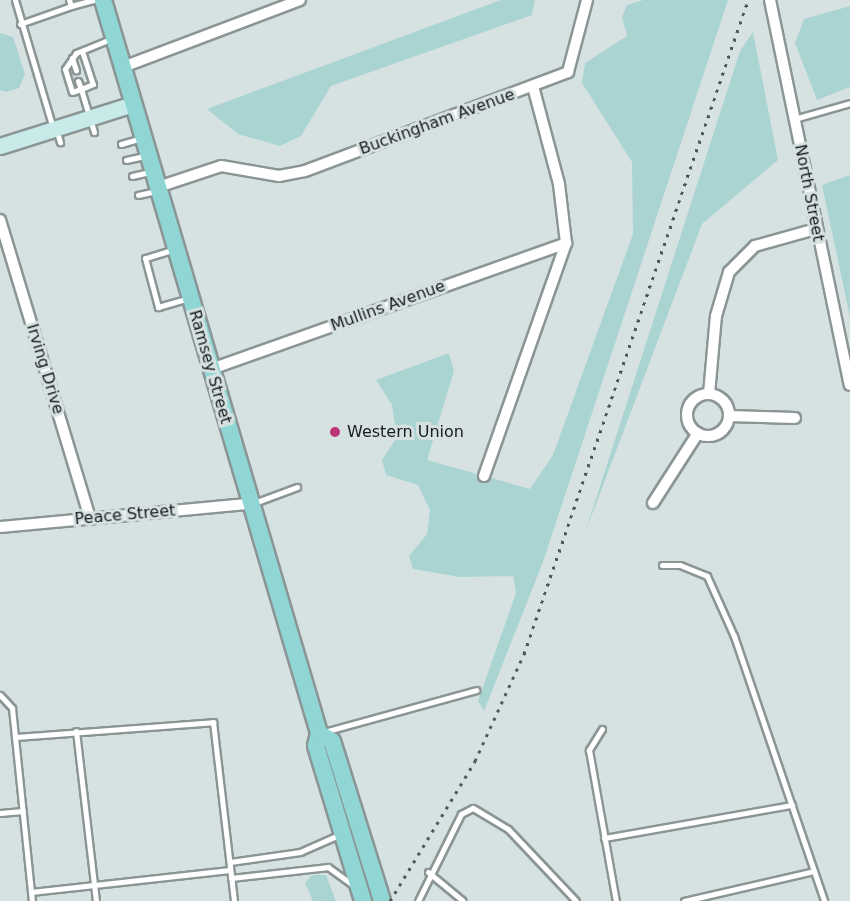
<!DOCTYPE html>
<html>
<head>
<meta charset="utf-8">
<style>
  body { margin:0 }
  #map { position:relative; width:850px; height:901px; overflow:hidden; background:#d6e2e1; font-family:"DejaVu Sans",sans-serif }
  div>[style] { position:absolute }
  .green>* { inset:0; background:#aad4d2 }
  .roads { filter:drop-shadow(2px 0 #8b9595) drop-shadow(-2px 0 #8b9595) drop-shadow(0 2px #8b9595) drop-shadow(0 -2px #8b9595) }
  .lane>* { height:5px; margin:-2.5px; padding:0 2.5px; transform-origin:2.5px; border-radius:2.5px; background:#fff }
  .street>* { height:10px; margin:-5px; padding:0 5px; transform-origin:5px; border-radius:5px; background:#fff }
  .street>.ring { margin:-5px; padding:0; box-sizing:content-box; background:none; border:10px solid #fff; border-radius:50% }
  .secondary>* { height:15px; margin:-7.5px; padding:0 7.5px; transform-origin:7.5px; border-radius:7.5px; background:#c8ebea }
  .primary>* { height:16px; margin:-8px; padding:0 8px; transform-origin:8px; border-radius:8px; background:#90d6d5 }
  .rail>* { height:3px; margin-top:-1.5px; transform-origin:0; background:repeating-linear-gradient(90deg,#505656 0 3px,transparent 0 9px) }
  .dots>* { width:16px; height:16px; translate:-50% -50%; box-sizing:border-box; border:3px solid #d6e2e1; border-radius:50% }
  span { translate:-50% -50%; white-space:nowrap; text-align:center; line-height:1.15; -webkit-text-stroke:6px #d6e2e1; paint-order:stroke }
  .street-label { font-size:16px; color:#181c1c }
  .poi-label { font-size:16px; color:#181c1c }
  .left { translate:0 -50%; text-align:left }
</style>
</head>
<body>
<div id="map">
  <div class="green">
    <i style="clip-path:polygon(501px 0,535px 0,532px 15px,331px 86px,301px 136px,280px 146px,238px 134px,207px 109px)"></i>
    <i style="clip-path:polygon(643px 0,728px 0,543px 562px,484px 711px,478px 701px,516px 593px,513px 576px,460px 577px,413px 569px,409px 556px,427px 534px,430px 510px,418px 485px,386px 475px,382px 460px,397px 437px,392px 405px,376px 380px,449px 353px,454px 371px,427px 460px,530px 489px,553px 455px,633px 234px,632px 162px,582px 83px,585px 63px,627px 36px,622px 17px,627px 5px)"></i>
    <i style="clip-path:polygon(850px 6px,850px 87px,817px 100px,795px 43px,804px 19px)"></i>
    <i style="clip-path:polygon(753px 32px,778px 160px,702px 224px,585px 533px,740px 51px)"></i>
    <i style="clip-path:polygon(0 33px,13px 37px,25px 74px,19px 88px,6px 92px,0 90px)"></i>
    <i style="clip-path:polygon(850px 175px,850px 317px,822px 185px)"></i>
    <i style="clip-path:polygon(312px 875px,326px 875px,336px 901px,313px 901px,305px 883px)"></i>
  </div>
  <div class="roads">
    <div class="lane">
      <i style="left:15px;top:0;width:134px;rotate:73.5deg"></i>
      <i style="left:71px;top:6px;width:24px;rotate:-15deg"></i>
      <i style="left:20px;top:24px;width:54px;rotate:-19.4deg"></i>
      <i style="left:71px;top:6px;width:6px;rotate:-108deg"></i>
      <i style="left:82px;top:51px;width:35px;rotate:72deg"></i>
      <i style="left:93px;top:84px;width:13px;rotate:157deg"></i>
      <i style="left:81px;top:89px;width:45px;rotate:73.2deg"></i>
      <i style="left:72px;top:58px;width:13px;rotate:72deg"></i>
      <i style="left:78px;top:81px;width:9px;rotate:69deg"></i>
      <i style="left:81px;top:89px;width:9px;rotate:162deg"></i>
      <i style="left:72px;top:92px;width:24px;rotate:-107deg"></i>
      <i style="left:65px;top:69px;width:19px;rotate:-55deg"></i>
      <i style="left:76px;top:53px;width:40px;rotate:-22deg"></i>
      <i style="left:794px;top:119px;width:58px;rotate:-15.9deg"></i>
      <i style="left:56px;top:129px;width:14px;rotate:73deg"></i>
      <i style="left:121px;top:144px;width:22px;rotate:-16deg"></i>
      <i style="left:126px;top:160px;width:19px;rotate:-12deg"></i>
      <i style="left:132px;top:176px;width:18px;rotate:-13deg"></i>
      <i style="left:138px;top:195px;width:19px;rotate:-12deg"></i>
      <i style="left:175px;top:249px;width:31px;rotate:163deg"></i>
      <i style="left:145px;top:258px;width:51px;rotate:75.1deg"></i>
      <i style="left:158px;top:307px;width:32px;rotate:-16deg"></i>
      <i style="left:254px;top:503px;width:46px;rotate:-20.4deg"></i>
      <i style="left:662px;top:565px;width:18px"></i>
      <i style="left:680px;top:565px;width:29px;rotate:22deg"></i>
      <i style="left:707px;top:576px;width:66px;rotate:65.8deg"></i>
      <i style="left:734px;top:636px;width:280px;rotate:71.2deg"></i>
      <i style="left:0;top:695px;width:18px;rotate:47deg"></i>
      <i style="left:12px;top:708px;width:194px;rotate:84.1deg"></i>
      <i style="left:602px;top:729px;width:25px;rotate:122deg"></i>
      <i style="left:589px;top:750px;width:153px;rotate:79.9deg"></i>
      <i style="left:76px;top:731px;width:171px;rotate:83.3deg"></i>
      <i style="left:324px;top:732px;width:158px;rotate:-15.4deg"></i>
      <i style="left:15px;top:737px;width:199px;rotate:-4.3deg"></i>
      <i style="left:213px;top:722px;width:180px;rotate:83.3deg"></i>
      <i style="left:0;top:813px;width:23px;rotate:-5deg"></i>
      <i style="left:604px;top:838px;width:191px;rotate:-10deg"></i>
      <i style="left:230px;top:862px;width:71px;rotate:-8.1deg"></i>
      <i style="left:300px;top:852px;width:45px;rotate:-23.7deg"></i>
      <i style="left:428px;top:872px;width:45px;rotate:39.6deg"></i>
      <i style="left:231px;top:878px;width:98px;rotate:-6.5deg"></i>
      <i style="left:328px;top:867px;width:32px;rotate:36deg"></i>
      <i style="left:31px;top:892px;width:200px;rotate:-6.3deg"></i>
      <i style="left:418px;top:901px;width:97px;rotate:-63.7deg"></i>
      <i style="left:461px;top:814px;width:13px;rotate:-27deg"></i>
      <i style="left:473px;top:808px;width:41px;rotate:31deg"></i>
      <i style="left:508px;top:829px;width:99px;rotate:46.6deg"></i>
      <i style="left:684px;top:901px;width:133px;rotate:-13deg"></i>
    </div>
    <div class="street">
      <i style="left:770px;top:0;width:393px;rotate:78.3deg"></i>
      <i style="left:123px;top:67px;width:189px;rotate:-20.7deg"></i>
      <i style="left:158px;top:187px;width:66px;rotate:-18.4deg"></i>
      <i style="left:221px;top:166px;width:59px;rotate:9.8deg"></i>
      <i style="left:279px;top:176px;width:26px;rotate:-11deg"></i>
      <i style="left:305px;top:171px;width:281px;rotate:-20.6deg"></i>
      <i style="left:568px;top:72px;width:74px;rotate:-75.2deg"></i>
      <i style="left:0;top:220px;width:312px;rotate:73.2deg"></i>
      <i style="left:211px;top:369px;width:377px;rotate:-19.5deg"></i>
      <i style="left:709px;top:394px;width:78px;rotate:-84.9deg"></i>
      <i style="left:716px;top:316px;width:46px;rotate:-73.5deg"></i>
      <i style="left:729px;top:272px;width:37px;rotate:-45deg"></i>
      <i style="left:755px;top:246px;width:63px;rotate:-15.6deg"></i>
      <i class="ring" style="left:687px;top:394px;width:32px;height:32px"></i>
      <i style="left:729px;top:416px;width:66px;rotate:1.7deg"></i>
      <i style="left:484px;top:476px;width:247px;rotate:-70.6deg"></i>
      <i style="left:566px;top:243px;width:59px;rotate:-96.8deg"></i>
      <i style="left:559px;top:184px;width:101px;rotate:-104.9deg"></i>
      <i style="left:653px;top:503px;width:83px;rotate:-57.3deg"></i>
      <i style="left:0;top:527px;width:251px;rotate:-5.3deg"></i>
    </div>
    <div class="secondary">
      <i style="left:0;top:146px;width:139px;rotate:-17.5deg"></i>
    </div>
    <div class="primary">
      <i style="left:103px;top:0;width:764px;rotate:73.58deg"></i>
      <i style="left:319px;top:733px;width:13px;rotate:103deg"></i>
      <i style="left:316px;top:746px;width:162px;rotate:73.1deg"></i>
      <i style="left:319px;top:733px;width:15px;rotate:32deg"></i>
      <i style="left:332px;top:741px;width:168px;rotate:72.6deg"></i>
    </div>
  </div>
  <div class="rail">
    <i style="left:390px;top:901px;width:164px;rotate:-58.7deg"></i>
    <i style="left:475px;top:761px;width:118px;rotate:-65.4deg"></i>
    <i style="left:524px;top:654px;width:691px;rotate:-71.09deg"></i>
  </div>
  <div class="dots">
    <i style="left:335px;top:432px;background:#bd3575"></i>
  </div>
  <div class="street-label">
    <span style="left:437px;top:122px;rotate:-20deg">Buckingham Avenue</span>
    <span style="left:809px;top:193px;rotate:79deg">North Street</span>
    <span style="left:388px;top:306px;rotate:-20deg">Mullins Avenue</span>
    <span style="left:210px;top:367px;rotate:74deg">Ramsey Street</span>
    <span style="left:45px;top:369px;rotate:73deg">Irving Drive</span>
    <span style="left:125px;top:515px;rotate:-5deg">Peace Street</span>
  </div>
  <div class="poi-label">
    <span class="left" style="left:347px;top:432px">Western Union</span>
  </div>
</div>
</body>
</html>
